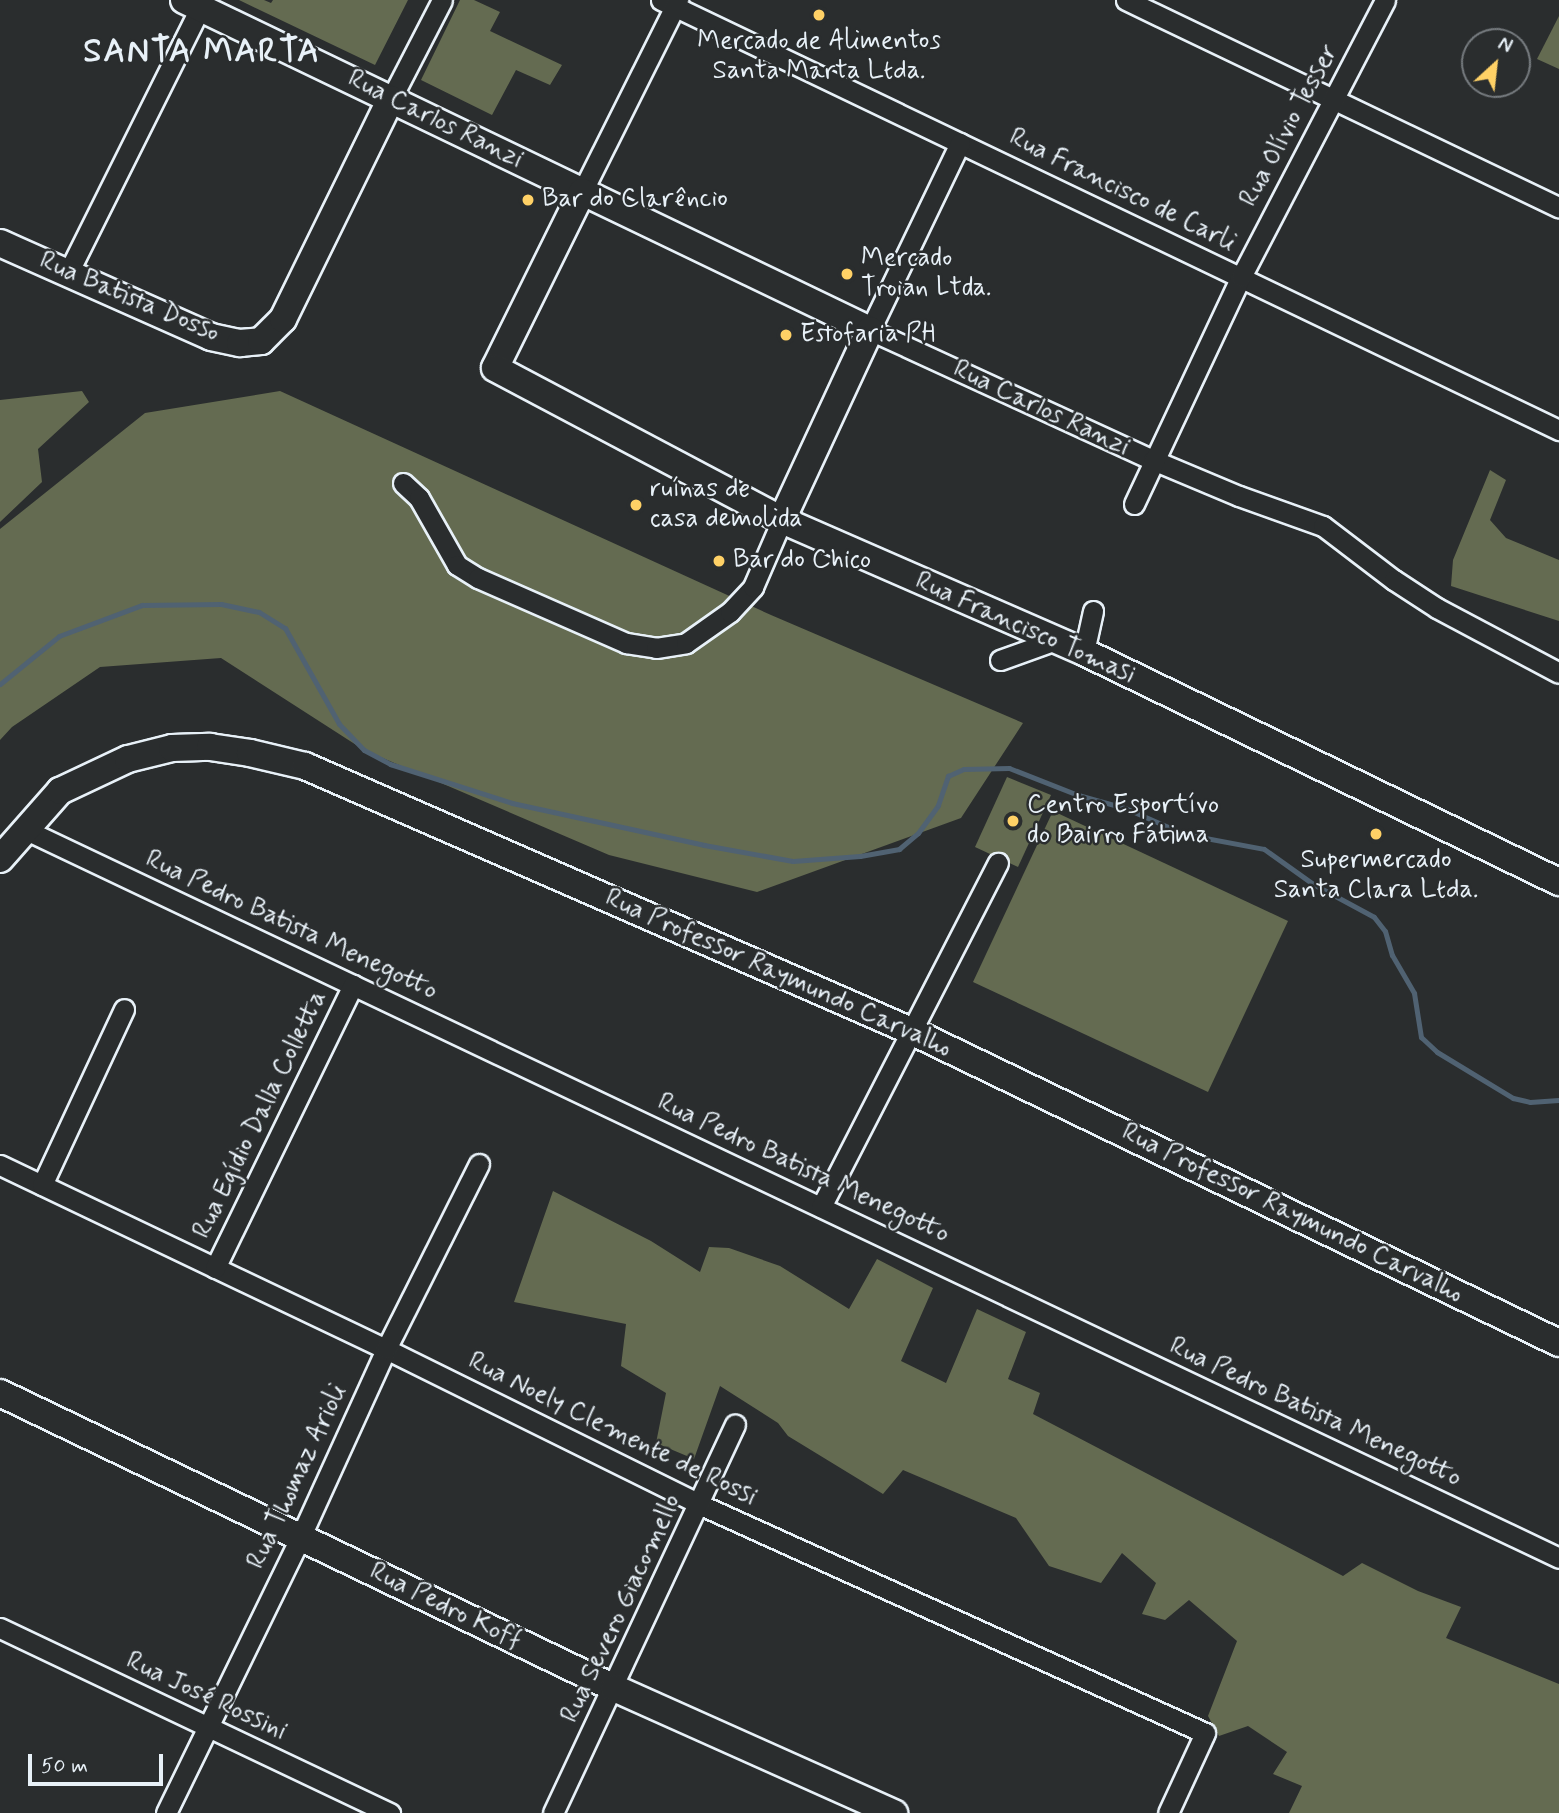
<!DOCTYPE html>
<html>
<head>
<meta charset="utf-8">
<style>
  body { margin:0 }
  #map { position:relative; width:1559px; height:1813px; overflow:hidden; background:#2a2d2e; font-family:Mynerve,sans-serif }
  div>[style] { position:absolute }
  .green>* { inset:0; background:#646b51 }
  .stream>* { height:5px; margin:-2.5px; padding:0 2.5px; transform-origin:2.5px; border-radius:2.5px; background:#506272 }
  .roads { filter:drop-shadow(2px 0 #e8f1f8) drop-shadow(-2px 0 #e8f1f8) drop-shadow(0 2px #e8f1f8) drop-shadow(0 -2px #e8f1f8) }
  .street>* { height:19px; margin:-9.5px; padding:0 9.5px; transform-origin:9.5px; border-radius:9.5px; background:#2a2d2e }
  .secondary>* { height:26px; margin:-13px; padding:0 13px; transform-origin:13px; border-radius:13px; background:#2a2d2e }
  .dots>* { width:19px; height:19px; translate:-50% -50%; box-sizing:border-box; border:4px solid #2a2d2e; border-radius:50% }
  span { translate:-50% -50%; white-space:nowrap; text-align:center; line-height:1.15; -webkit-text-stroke:5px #2a2d2e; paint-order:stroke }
  .poi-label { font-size:26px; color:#e8f1f8 }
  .left { translate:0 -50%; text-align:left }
  .street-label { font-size:26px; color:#e8f1f8 }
  .district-label { font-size:33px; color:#e8f1f8; font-weight:700; letter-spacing:2px }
  .north { position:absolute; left:1461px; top:28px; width:70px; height:70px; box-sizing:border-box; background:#2a2d2e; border:2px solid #767b7f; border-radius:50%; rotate:27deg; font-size:19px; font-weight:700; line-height:28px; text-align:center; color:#e8f1f8 }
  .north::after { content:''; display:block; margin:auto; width:24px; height:32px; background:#ffd166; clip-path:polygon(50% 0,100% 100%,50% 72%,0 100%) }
  .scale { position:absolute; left:28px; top:1754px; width:135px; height:32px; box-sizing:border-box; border:4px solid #e8f1f8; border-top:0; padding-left:9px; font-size:21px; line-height:24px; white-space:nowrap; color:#e8f1f8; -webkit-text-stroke:5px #2a2d2e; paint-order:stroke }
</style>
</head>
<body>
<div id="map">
  <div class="green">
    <i style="clip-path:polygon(239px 0,264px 0,271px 3px,273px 0,408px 0,375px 65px)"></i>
    <i style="clip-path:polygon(460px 0,474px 0,500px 12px,490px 31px,562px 65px,550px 85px,516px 70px,492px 115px,421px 80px)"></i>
    <i style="clip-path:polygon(1559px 16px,1559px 69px,1537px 59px)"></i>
    <i style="clip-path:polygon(82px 391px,89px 402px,38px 449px,42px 482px,0 522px,0 400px)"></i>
    <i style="clip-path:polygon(280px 391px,771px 615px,1023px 723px,961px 818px,757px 892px,609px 855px,364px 750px,221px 658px,100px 667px,12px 727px,0 740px,0 529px,145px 413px)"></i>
    <i style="clip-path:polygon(1490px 470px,1506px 480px,1490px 520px,1506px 538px,1559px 560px,1559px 621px,1451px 586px,1453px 560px)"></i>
    <i style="clip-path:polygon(1007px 777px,1051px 795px,1018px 867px,975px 847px)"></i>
    <i style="clip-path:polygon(1053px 811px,1288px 921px,1208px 1092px,973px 982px)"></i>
    <i style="clip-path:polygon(553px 1191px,651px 1241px,700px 1272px,709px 1247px,729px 1248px,780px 1266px,849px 1309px,877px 1259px,933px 1288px,901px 1361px,946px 1383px,977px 1309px,1026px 1332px,1008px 1379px,1040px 1393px,1033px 1414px,1343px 1576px,1362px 1563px,1418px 1591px,1461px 1607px,1446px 1638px,1559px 1684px,1559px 1813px,1289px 1813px,1302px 1786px,1273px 1774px,1287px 1752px,1248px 1726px,1219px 1736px,1208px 1716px,1237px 1641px,1189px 1600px,1165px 1620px,1142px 1614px,1156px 1583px,1122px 1553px,1101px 1583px,1049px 1566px,1016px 1518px,903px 1470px,883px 1494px,788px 1436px,778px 1423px,720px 1386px,694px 1459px,656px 1443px,666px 1393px,621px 1366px,626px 1324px,514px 1302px)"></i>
  </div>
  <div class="stream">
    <i style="left:0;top:684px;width:76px;rotate:-39.1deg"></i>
    <i style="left:59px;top:636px;width:89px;rotate:-20.5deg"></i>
    <i style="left:142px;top:605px;width:79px;rotate:-0.7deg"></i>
    <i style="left:221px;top:604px;width:39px;rotate:12deg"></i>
    <i style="left:259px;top:612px;width:31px;rotate:32deg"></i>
    <i style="left:285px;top:628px;width:110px;rotate:60.6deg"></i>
    <i style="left:339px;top:724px;width:36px;rotate:46deg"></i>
    <i style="left:364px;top:750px;width:30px;rotate:28deg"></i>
    <i style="left:390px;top:764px;width:128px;rotate:17.7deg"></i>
    <i style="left:512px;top:803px;width:197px;rotate:12.3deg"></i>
    <i style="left:704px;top:845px;width:90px;rotate:10.2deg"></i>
    <i style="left:793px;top:861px;width:67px;rotate:-4.3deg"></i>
    <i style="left:860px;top:856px;width:40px;rotate:-10deg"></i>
    <i style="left:899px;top:849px;width:25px;rotate:-40deg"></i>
    <i style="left:918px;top:833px;width:34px;rotate:-54deg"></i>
    <i style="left:938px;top:805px;width:31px;rotate:-71deg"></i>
    <i style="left:948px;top:776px;width:17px;rotate:-24deg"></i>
    <i style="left:964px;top:769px;width:45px;rotate:-1.3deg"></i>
    <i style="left:1009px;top:768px;width:74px;rotate:21.4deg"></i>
    <i style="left:1078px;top:795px;width:49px;rotate:15.5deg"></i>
    <i style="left:1125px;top:808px;width:64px;rotate:23.8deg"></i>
    <i style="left:1184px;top:834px;width:81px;rotate:10.6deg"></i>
    <i style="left:1264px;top:849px;width:60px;rotate:35.5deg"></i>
    <i style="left:1313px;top:884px;width:69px;rotate:28.4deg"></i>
    <i style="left:1374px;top:917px;width:18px;rotate:52deg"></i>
    <i style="left:1385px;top:931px;width:25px;rotate:74deg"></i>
    <i style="left:1392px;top:955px;width:44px;rotate:59.9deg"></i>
    <i style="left:1414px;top:993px;width:45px;rotate:81deg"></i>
    <i style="left:1421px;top:1037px;width:22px;rotate:43deg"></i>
    <i style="left:1437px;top:1052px;width:89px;rotate:31.2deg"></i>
    <i style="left:1513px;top:1098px;width:17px;rotate:13deg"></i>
    <i style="left:1530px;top:1102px;width:29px;rotate:-4deg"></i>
  </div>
  <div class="roads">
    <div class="street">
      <i style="left:661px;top:0;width:996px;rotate:25.59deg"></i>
      <i style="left:1126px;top:0;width:480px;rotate:25.6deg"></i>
      <i style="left:391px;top:99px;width:111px;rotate:-62.7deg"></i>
      <i style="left:960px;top:143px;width:208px;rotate:115.7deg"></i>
      <i style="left:870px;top:330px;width:311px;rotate:24.7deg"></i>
      <i style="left:1153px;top:460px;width:93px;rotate:22.7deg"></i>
      <i style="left:1239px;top:496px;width:89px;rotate:19.7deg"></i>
      <i style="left:1323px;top:526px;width:89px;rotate:37.3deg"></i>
      <i style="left:1394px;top:580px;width:51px;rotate:33.1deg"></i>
      <i style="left:1437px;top:608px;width:138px;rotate:28deg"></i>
      <i style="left:582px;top:192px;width:215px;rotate:-63.4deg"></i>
      <i style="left:68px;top:273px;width:305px;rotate:-63.5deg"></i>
      <i style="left:403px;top:483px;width:22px;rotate:43deg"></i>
      <i style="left:419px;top:498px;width:77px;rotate:60.4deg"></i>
      <i style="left:457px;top:565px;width:25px;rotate:32deg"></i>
      <i style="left:478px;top:578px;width:162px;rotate:23.7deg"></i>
      <i style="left:626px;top:643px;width:30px;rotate:9deg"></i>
      <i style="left:656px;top:648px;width:30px;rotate:-9deg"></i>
      <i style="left:686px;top:643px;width:54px;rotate:-35.2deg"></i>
      <i style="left:730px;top:612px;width:34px;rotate:-47deg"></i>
      <i style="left:753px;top:587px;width:73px;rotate:-66.6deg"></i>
      <i style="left:1134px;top:504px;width:251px;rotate:-64.8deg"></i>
      <i style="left:1241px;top:277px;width:312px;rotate:-62.5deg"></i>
      <i style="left:1084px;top:652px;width:42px;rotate:-77.6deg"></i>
      <i style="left:1000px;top:660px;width:59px;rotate:-19.7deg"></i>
      <i style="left:24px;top:829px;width:1699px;rotate:25.4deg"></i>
      <i style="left:0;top:1165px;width:428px;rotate:25.5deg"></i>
      <i style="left:386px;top:1349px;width:352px;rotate:26.3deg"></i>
      <i style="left:701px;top:1505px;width:553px;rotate:24.34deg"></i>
      <i style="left:1205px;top:1733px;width:88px;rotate:114.8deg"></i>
      <i style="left:42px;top:1185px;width:194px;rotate:-65deg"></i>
      <i style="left:821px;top:1207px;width:387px;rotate:-62.8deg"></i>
      <i style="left:215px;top:1268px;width:315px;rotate:-64deg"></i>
      <i style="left:0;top:1628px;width:432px;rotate:25.4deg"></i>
      <i style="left:166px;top:1813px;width:306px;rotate:-64deg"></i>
      <i style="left:300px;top:1538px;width:208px;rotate:-65.5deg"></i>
      <i style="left:386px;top:1349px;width:207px;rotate:-63.3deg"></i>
      <i style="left:553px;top:1813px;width:429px;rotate:-64.9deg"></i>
    </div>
    <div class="secondary">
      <i style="left:184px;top:0;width:761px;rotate:25.69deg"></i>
      <i style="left:870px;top:330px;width:209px;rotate:114.9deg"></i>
      <i style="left:582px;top:192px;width:196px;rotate:116.3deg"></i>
      <i style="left:495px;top:368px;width:325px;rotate:27.9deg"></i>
      <i style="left:782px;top:520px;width:330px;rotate:23.6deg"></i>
      <i style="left:1084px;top:652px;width:528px;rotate:25.84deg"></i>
      <i style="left:0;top:243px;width:231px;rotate:24deg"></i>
      <i style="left:211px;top:337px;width:30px;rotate:12deg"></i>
      <i style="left:240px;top:343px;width:21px;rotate:-5deg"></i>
      <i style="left:261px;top:341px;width:31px;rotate:-45deg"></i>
      <i style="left:283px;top:319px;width:245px;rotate:-63.9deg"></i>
      <i style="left:0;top:859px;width:91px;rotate:-48.6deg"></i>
      <i style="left:60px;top:791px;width:75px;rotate:-25.2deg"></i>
      <i style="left:128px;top:759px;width:45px;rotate:-14deg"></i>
      <i style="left:172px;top:748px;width:38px;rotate:-2deg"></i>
      <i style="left:210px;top:747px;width:40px;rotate:8.5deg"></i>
      <i style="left:250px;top:753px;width:57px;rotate:13.3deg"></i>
      <i style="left:305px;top:766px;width:661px;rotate:23.62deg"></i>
      <i style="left:911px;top:1031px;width:719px;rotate:25.71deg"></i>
      <i style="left:0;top:1393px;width:681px;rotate:25.66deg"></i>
      <i style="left:614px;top:1688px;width:307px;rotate:24.1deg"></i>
    </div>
  </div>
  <div class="dots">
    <i style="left:819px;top:15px;background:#ffd166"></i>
    <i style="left:528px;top:200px;background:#ffd166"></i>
    <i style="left:847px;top:274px;background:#ffd166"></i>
    <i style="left:786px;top:335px;background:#ffd166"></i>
    <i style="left:636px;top:505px;background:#ffd166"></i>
    <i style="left:719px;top:561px;background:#ffd166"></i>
    <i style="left:1013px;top:821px;background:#ffd166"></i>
    <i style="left:1376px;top:834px;background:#ffd166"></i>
  </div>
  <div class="poi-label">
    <span style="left:819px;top:57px">Mercado de Alimentos<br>Santa Marta Ltda.</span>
    <span class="left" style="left:542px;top:200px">Bar do Clarêncio</span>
    <span class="left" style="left:861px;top:274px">Mercado<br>Troian Ltda.</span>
    <span class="left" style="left:800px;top:335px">Estofaria PH</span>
    <span class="left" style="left:650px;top:505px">ruínas de<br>casa demolida</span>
    <span class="left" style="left:733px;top:561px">Bar do Chico</span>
    <span class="left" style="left:1027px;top:821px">Centro Esportívo<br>do Bairro Fátima</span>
    <span style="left:1376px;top:876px">Supermercado<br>Santa Clara Ltda.</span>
  </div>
  <div class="street-label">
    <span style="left:435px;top:120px;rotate:26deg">Rua Carlos Ranzi</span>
    <span style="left:1290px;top:126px;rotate:-62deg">Rua Olívio Tesser</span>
    <span style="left:1122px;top:191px;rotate:26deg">Rua Francisco de Carli</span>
    <span style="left:129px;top:298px;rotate:23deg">Rua Batista Dosso</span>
    <span style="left:1041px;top:409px;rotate:25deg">Rua Carlos Ranzi</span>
    <span style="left:1025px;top:629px;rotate:24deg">Rua Francisco Tomasi</span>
    <span style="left:291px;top:926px;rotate:25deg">Rua Pedro Batista Menegotto</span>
    <span style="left:778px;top:974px;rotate:24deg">Rua Professor Raymundo Carvalho</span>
    <span style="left:261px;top:1115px;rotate:-64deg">Rua Egídio Dalla Colletta</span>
    <span style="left:803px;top:1169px;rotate:25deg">Rua Pedro Batista Menegotto</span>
    <span style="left:1292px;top:1214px;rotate:26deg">Rua Professor Raymundo Carvalho</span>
    <span style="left:1315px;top:1413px;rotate:25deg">Rua Pedro Batista Menegotto</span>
    <span style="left:612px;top:1430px;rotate:26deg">Rua Noely Clemente de Rossi</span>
    <span style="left:298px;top:1477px;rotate:-65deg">Rua Thomaz Arioli</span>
    <span style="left:445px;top:1607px;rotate:26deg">Rua Pedro Koff</span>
    <span style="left:622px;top:1609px;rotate:-65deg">Rua Severo Giacomello</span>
    <span style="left:206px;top:1697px;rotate:25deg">Rua José Rossini</span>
  </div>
  <div class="district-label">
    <span style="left:202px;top:53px">SANTA MARTA</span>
  </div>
  <div class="north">N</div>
  <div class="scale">50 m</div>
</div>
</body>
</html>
